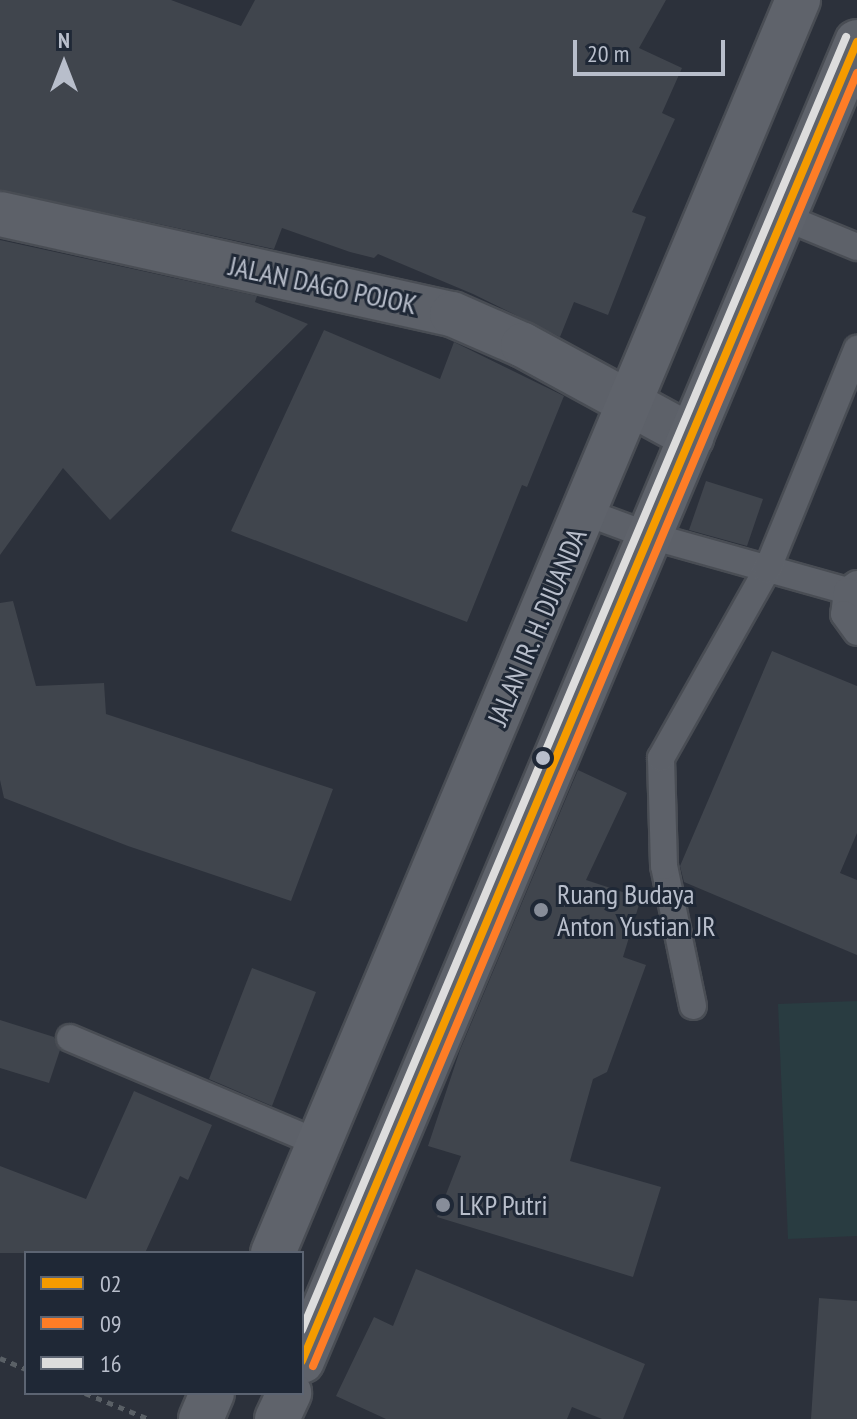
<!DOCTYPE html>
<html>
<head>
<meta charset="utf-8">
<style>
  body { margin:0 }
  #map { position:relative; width:857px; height:1419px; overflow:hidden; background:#2c313b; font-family:"PT Sans Narrow",sans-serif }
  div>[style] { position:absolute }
  .green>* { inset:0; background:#293c41 }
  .building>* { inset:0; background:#40454d }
  .path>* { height:5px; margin-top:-2.5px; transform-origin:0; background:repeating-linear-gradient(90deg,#5a6066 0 6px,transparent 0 12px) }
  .roads { filter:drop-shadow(2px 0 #494d54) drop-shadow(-2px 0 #494d54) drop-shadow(0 2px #494d54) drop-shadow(0 -2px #494d54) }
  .lane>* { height:26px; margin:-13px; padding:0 13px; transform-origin:13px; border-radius:13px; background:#5d6169 }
  .street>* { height:44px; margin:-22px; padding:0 22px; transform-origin:22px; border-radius:22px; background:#5d6169 }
  .primary>* { height:44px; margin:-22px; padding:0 22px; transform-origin:22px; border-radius:22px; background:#5f636b }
  .bus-1>* { height:8px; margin:-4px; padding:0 4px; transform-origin:4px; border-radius:4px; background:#f59b00 }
  .bus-2>* { height:8px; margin:-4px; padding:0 4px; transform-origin:4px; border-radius:4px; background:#ff7d26 }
  .bus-3>* { height:8px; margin:-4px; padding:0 4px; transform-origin:4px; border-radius:4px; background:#ddd }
  .dots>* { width:22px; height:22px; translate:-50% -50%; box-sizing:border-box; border:4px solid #1f2836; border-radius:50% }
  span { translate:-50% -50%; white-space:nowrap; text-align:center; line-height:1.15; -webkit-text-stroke:6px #1f2836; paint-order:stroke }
  .street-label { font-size:28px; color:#b8becb }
  .poi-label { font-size:28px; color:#b8becb }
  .left { translate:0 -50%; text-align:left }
  .legend { position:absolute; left:24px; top:1251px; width:280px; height:144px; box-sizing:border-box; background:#1f2836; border:2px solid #5c6472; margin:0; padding:10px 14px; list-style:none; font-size:24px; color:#b8becb }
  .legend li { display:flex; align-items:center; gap:16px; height:40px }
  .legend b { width:40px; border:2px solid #5c6472 }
  .north { position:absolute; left:24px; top:24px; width:80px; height:80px; -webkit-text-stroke:6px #1f2836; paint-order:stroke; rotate:0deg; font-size:22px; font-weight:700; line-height:32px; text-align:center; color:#b8becb }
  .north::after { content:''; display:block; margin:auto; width:28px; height:36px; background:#b8becb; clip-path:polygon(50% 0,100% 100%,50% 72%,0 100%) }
  .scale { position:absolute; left:573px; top:40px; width:152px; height:36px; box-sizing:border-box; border:4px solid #b8becb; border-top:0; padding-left:10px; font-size:24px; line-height:28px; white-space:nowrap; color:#b8becb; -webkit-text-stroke:6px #1f2836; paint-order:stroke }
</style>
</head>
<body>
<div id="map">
  <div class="green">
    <i style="clip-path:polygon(857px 1001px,857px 1236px,788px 1239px,778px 1004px)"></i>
  </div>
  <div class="building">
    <i style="clip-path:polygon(0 0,171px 0,241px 26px,255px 0,666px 0,639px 48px,682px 68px,662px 113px,675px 119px,632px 212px,646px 217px,608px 315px,574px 302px,560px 337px,473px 294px,378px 254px,374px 258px,350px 252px,282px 228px,274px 249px,0 190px)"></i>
    <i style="clip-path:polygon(0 240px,257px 296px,255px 302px,308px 324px,110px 520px,63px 468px,0 555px)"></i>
    <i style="clip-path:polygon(324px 330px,440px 379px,454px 342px,564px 396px,527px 487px,522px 485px,467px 622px,231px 531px)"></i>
    <i style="clip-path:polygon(706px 481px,763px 499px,747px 546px,689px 530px)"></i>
    <i style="clip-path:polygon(13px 601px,36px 686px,104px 683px,106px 714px,333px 789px,291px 901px,128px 846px,4px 798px,0 780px,0 603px)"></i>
    <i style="clip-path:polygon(772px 651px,857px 686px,857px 833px,840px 873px,857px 880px,857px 955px,684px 882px,680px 866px)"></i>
    <i style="clip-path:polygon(578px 770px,627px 793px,586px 880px,641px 898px,623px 957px,646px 965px,607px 1072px,593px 1079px,570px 1161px,661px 1187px,633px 1277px,437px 1217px,461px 1156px,428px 1146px,460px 1050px)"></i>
    <i style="clip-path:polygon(252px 968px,316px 992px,272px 1106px,209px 1079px)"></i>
    <i style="clip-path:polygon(0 1020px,54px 1037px,60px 1050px,49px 1083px,0 1068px)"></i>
    <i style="clip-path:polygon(134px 1091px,212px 1125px,188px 1180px,180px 1176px,145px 1253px,0 1253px,0 1166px,86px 1199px)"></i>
    <i style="clip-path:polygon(416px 1269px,645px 1364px,623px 1419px,602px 1419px,572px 1407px,567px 1419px,386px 1419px,336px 1396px,374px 1317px,393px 1326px)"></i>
    <i style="clip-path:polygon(819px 1298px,857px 1301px,857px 1419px,811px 1419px)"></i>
  </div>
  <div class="path">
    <i style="left:0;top:1358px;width:28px;rotate:23deg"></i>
    <i style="left:85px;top:1393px;width:69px;rotate:22.1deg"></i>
  </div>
  <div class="roads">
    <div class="lane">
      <i style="left:784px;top:217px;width:79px;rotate:22.3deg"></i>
      <i style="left:585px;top:512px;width:66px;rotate:20.4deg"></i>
      <i style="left:647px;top:535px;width:208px;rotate:15.6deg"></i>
      <i style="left:857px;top:584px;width:12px;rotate:145deg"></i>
      <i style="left:847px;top:591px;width:23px;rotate:97deg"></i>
      <i style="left:844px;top:614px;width:22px;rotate:54deg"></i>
      <i style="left:693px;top:1006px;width:143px;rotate:-101.7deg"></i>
      <i style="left:664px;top:866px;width:108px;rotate:-91.6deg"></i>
      <i style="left:661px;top:758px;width:216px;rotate:-60.6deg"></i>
      <i style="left:767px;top:570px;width:239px;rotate:-67.8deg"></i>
      <i style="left:70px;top:1038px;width:272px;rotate:22.9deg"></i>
    </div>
    <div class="street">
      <i style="left:0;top:214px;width:463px;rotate:12.5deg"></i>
      <i style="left:452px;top:314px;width:77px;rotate:23.6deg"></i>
      <i style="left:523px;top:345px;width:192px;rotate:28.6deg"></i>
    </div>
    <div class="primary">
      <i style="left:273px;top:1253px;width:1359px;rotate:-67.27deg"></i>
      <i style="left:302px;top:1361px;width:1431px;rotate:-67.18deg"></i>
      <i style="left:201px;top:1419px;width:28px;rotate:-67deg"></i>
      <i style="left:277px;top:1419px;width:29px;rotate:-65deg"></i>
    </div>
  </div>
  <div class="bus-1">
    <i style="left:302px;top:1361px;width:1431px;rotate:-67.18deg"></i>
  </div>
  <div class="bus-2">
    <i style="left:313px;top:1366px;width:1403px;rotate:-67.18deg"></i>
  </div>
  <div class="bus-3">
    <i style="left:302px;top:1330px;width:1403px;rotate:-67.18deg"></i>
  </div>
  <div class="dots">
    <i style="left:543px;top:758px;background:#b8becb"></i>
    <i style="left:541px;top:910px;background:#878d99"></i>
    <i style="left:443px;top:1205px;background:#878d99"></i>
  </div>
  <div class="street-label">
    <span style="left:323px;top:285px;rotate:12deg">JALAN DAGO POJOK</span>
    <span style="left:537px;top:627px;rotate:-67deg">JALAN IR. H. DJUANDA</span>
  </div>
  <div class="poi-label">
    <span class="left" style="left:557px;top:910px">Ruang Budaya<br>Anton Yustian JR</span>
    <span class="left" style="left:459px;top:1205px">LKP Putri</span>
  </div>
  <ul class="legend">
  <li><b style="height:10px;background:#f59b00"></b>02</li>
  <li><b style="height:10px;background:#ff7d26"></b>09</li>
  <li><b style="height:10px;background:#ddd"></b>16</li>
  </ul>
  <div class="north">N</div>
  <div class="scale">20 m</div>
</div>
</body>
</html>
